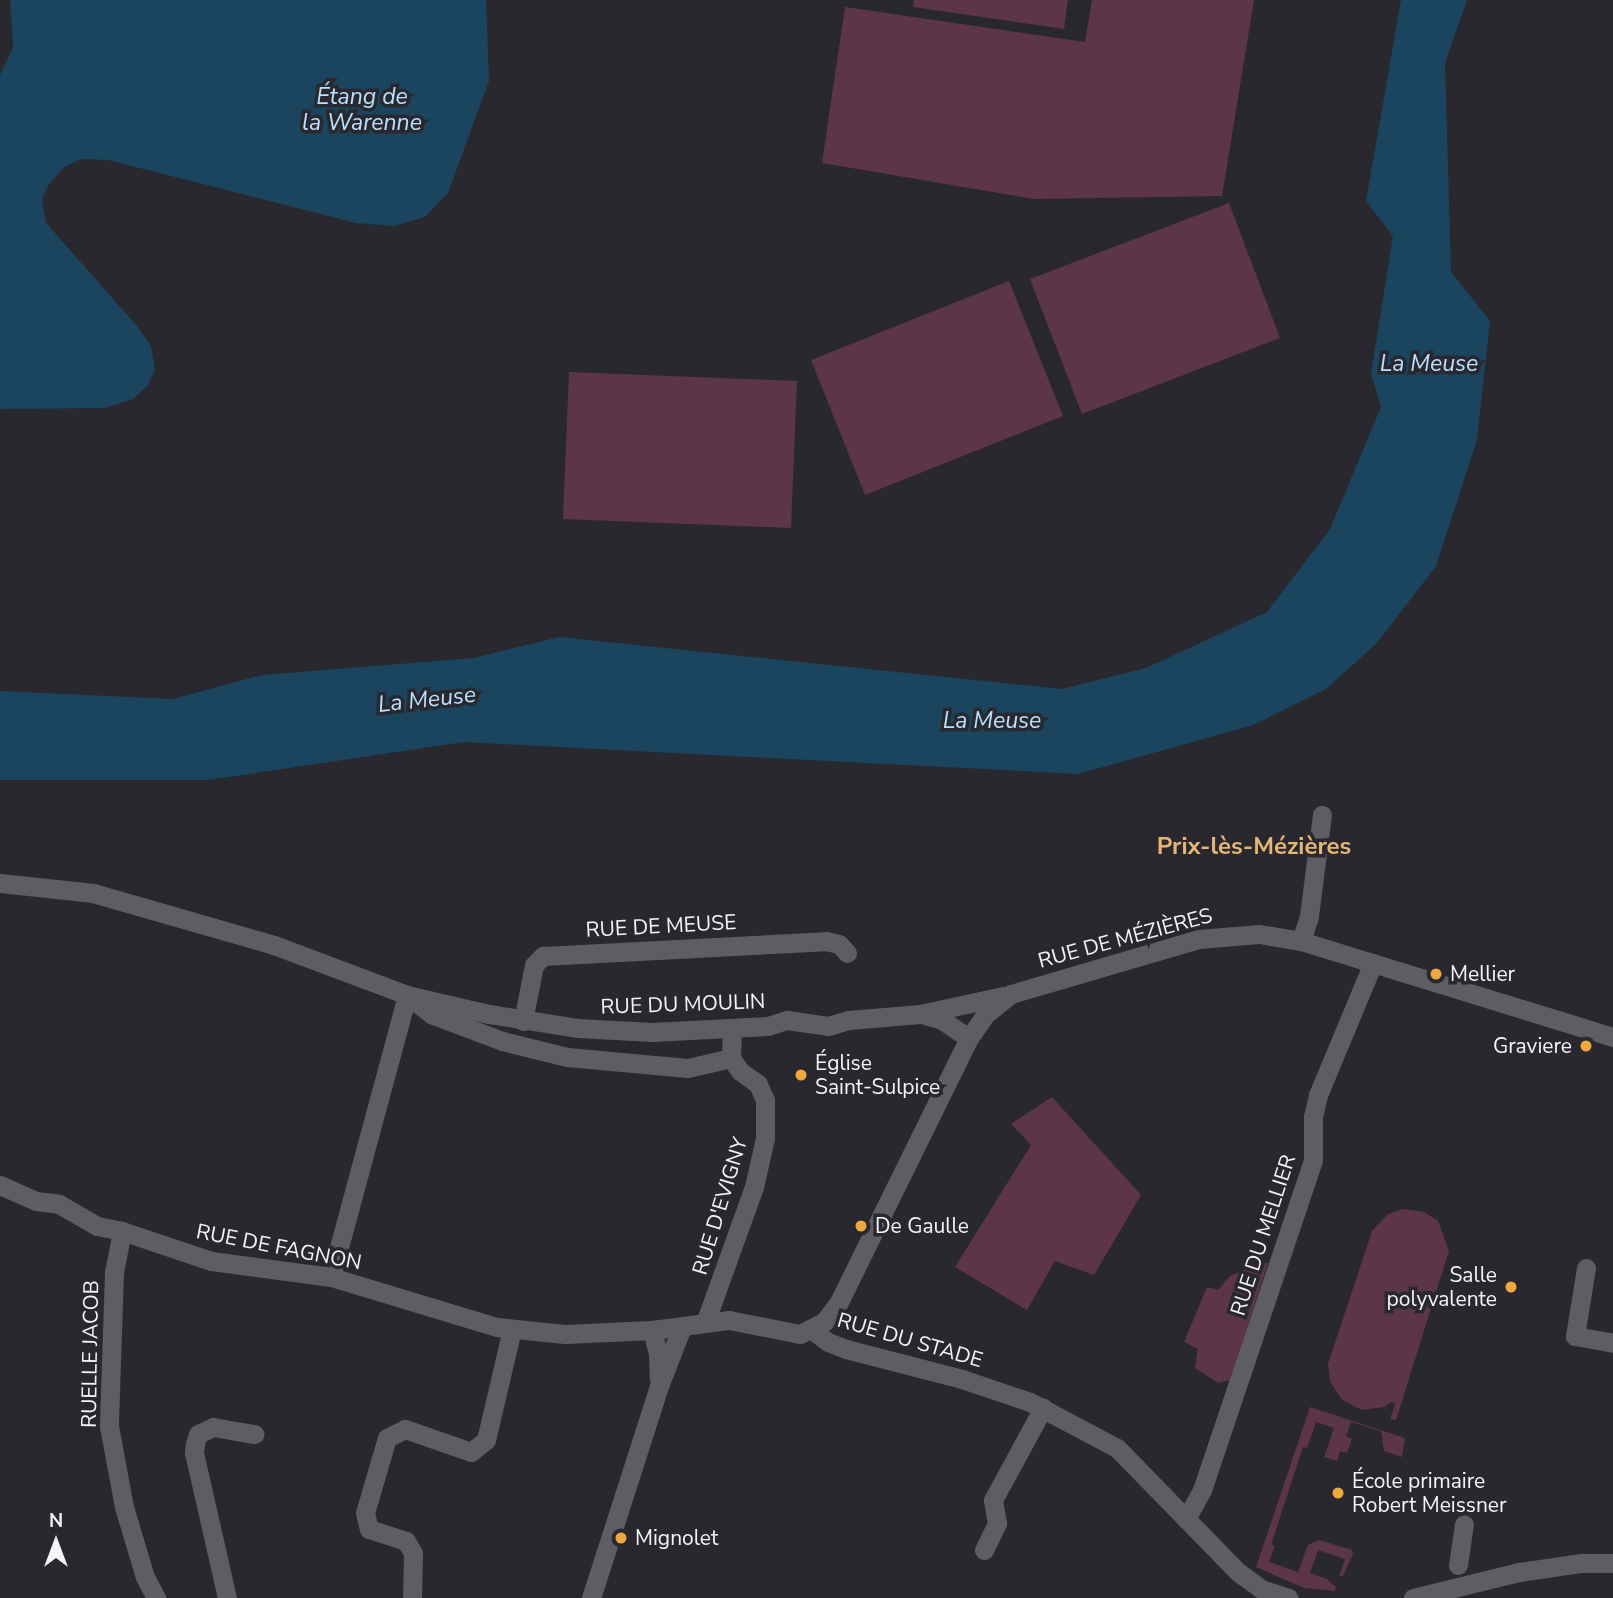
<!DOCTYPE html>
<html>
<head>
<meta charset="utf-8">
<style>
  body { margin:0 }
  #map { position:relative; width:1613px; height:1598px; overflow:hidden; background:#29282e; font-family:"Nunito Sans",sans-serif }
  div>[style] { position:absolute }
  .green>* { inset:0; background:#5d3548 }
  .water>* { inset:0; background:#1b455f }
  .minor>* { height:19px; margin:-9.5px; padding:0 9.5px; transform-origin:9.5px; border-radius:9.5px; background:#5e5d63 }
  .dots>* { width:19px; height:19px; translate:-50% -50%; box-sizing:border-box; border:4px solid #29282e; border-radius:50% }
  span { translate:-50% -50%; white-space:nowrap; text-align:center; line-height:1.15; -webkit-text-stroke:7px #29282e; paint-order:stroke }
  .street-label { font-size:21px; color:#f4f3f7 }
  .poi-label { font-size:21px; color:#f4f3f7 }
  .left { translate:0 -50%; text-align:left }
  .right { translate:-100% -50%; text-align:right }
  .water-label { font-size:23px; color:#b9e1fd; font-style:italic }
  .quarter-label { font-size:24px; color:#e6b675; font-weight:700 }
  .north { position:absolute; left:21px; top:1507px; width:70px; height:70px; -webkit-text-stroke:5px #29282e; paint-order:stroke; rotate:0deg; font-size:19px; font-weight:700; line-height:28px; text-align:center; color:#f4f3f7 }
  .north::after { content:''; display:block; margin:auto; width:24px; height:32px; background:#f4f3f7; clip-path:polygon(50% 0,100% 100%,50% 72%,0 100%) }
</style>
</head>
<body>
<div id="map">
  <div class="green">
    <i style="clip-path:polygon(914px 0,1068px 0,1064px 29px,913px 7px)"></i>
    <i style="clip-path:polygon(1092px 0,1254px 0,1222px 196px,1034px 199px,822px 163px,845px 7px,1085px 42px)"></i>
    <i style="clip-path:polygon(1229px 203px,1280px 338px,1082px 414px,1030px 279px)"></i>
    <i style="clip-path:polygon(1009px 281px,1063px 416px,865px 495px,811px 360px)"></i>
    <i style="clip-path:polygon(569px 372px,797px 381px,791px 528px,563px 519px)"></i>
    <i style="clip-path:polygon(1052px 1097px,1141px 1195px,1094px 1275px,1055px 1261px,1027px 1310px,955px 1267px,1031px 1145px,1011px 1124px)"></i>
    <i style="clip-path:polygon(1403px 1209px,1424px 1212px,1438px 1221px,1449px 1251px,1396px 1420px,1390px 1419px,1395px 1404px,1392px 1402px,1384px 1407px,1362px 1410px,1342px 1400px,1330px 1381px,1328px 1364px,1372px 1231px,1388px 1214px)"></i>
    <i style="clip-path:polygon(1260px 1263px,1268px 1263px,1230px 1380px,1218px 1383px,1195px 1368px,1198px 1349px,1184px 1342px,1207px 1287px,1218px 1290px,1230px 1276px)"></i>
    <i style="clip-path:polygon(1310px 1407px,1405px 1438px,1402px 1457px,1384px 1451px,1381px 1431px,1351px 1422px,1346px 1436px,1352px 1439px,1347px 1453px,1340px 1451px,1337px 1461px,1324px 1457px,1334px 1428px,1316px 1422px,1307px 1448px,1303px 1447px,1271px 1545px,1275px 1546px,1269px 1562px,1298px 1572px,1308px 1545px,1319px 1540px,1352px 1550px,1353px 1554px,1343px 1576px,1339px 1576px,1345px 1559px,1318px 1550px,1310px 1573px,1327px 1579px,1336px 1587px,1335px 1591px,1304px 1588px,1256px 1567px)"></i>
  </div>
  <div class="water">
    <i style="clip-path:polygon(10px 0,486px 0,489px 81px,448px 193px,425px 217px,394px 226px,356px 223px,108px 160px,81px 159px,64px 167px,49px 184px,42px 199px,46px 223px,137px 326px,151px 346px,155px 369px,148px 385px,133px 399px,105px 408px,0 409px,0 75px,13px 48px)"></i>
    <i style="clip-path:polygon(1401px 0,1467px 0,1445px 63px,1451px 272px,1490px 321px,1477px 440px,1436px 566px,1377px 643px,1326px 689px,1253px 725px,1078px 774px,464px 742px,208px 780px,0 780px,0 691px,173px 699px,262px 675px,474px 658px,559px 637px,1062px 689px,1146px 668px,1267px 612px,1330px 529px,1381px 407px,1371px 374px,1393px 236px,1366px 201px)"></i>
  </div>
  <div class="minor">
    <i style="left:0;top:883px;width:94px;rotate:6.1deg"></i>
    <i style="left:93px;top:893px;width:188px;rotate:16deg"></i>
    <i style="left:274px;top:945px;width:142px;rotate:20.6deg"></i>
    <i style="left:407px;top:995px;width:84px;rotate:13deg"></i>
    <i style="left:489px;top:1014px;width:89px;rotate:9deg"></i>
    <i style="left:577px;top:1028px;width:75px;rotate:3.1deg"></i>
    <i style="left:652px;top:1032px;width:116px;rotate:-3deg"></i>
    <i style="left:768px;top:1026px;width:20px;rotate:-18deg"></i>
    <i style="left:787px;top:1020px;width:41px;rotate:8.3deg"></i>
    <i style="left:828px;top:1026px;width:22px;rotate:-16deg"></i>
    <i style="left:849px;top:1020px;width:71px;rotate:-4.8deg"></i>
    <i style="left:920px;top:1014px;width:85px;rotate:-12.2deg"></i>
    <i style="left:1301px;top:941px;width:26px;rotate:-72deg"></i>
    <i style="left:1309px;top:916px;width:102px;rotate:-82.7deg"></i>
    <i style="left:925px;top:1015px;width:18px;rotate:16deg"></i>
    <i style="left:942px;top:1020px;width:32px;rotate:34deg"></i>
    <i style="left:523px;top:1021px;width:57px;rotate:-78.9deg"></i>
    <i style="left:534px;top:965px;width:13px;rotate:-45deg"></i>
    <i style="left:543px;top:956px;width:283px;rotate:-3deg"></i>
    <i style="left:826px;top:941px;width:13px;rotate:13deg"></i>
    <i style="left:839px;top:944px;width:12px;rotate:48deg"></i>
    <i style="left:0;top:1185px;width:39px;rotate:24deg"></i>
    <i style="left:36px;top:1201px;width:23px;rotate:7deg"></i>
    <i style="left:59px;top:1204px;width:44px;rotate:30.1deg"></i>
    <i style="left:97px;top:1226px;width:25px;rotate:11deg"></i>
    <i style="left:122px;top:1231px;width:94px;rotate:18.6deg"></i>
    <i style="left:211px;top:1261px;width:121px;rotate:7.6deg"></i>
    <i style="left:331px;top:1277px;width:173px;rotate:16.8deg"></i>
    <i style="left:497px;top:1327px;width:68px;rotate:5.9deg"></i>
    <i style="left:565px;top:1334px;width:87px;rotate:-2.6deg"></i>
    <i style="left:652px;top:1330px;width:78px;rotate:-7.4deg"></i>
    <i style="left:729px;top:1320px;width:72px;rotate:11.2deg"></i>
    <i style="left:800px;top:1334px;width:27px;rotate:-27deg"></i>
    <i style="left:824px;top:1322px;width:25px;rotate:-53deg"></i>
    <i style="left:839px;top:1302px;width:294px;rotate:-63.8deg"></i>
    <i style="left:969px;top:1038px;width:29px;rotate:-55deg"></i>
    <i style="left:986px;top:1014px;width:32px;rotate:-39deg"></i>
    <i style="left:1011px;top:994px;width:196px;rotate:-16.3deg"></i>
    <i style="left:1199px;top:939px;width:60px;rotate:-4.8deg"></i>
    <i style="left:1259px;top:934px;width:43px;rotate:9.5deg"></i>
    <i style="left:1301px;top:941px;width:326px;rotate:17.1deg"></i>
    <i style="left:122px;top:1231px;width:42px;rotate:101deg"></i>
    <i style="left:114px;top:1272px;width:154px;rotate:91.9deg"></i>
    <i style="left:109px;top:1426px;width:82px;rotate:79.5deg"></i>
    <i style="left:124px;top:1507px;width:73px;rotate:73.3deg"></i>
    <i style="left:145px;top:1577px;width:24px;rotate:62deg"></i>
    <i style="left:1586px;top:1268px;width:69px;rotate:99.2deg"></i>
    <i style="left:1575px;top:1336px;width:39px;rotate:10deg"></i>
    <i style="left:331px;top:1277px;width:292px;rotate:-74.9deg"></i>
    <i style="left:407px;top:995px;width:31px;rotate:38deg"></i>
    <i style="left:431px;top:1014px;width:76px;rotate:20.8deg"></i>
    <i style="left:502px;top:1041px;width:67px;rotate:13.8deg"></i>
    <i style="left:567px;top:1057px;width:121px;rotate:5.2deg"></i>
    <i style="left:688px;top:1068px;width:44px;rotate:-13.1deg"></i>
    <i style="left:705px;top:1323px;width:145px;rotate:-70.2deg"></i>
    <i style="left:754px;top:1187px;width:50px;rotate:-77.3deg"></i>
    <i style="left:765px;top:1138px;width:38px;rotate:-90deg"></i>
    <i style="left:765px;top:1100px;width:17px;rotate:-114deg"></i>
    <i style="left:758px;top:1084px;width:22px;rotate:-144deg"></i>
    <i style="left:740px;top:1071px;width:16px;rotate:-125deg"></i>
    <i style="left:731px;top:1058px;width:30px;rotate:-88deg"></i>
    <i style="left:652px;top:1330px;width:25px;rotate:76deg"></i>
    <i style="left:658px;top:1354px;width:24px;rotate:88deg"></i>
    <i style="left:812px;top:1330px;width:20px;rotate:37deg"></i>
    <i style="left:828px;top:1342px;width:19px;rotate:21deg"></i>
    <i style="left:846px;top:1349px;width:120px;rotate:14.5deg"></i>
    <i style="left:962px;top:1379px;width:72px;rotate:18.7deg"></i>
    <i style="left:1030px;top:1402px;width:98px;rotate:27.9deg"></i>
    <i style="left:1117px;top:1448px;width:173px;rotate:45.7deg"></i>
    <i style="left:1238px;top:1572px;width:29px;rotate:36deg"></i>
    <i style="left:1261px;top:1589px;width:29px;rotate:18deg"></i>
    <i style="left:1186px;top:1519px;width:33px;rotate:-61deg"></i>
    <i style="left:1202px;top:1490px;width:348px;rotate:-71.4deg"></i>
    <i style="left:1313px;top:1160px;width:43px;rotate:-90deg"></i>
    <i style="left:1313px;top:1117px;width:23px;rotate:-77deg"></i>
    <i style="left:1318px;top:1095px;width:143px;rotate:-67.4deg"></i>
    <i style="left:984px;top:1550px;width:30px;rotate:-64deg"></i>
    <i style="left:997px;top:1523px;width:23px;rotate:-100deg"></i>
    <i style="left:993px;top:1500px;width:105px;rotate:-61.5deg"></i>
    <i style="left:1458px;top:1565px;width:41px;rotate:-81.7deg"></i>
    <i style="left:227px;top:1598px;width:149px;rotate:-102.8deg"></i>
    <i style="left:194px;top:1453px;width:9px;rotate:-84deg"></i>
    <i style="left:195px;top:1444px;width:10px;rotate:-73deg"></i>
    <i style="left:198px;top:1434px;width:17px;rotate:-25deg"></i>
    <i style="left:213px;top:1427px;width:42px;rotate:9.7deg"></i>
    <i style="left:412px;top:1598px;width:45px;rotate:-88.7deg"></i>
    <i style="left:413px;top:1553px;width:14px;rotate:-120deg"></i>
    <i style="left:406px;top:1541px;width:39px;rotate:-162deg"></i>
    <i style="left:369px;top:1529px;width:16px;rotate:-104deg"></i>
    <i style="left:365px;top:1513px;width:78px;rotate:-73.7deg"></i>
    <i style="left:387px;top:1438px;width:20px;rotate:-27deg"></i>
    <i style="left:405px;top:1429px;width:70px;rotate:19.2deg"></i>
    <i style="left:471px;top:1452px;width:19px;rotate:-39deg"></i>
    <i style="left:486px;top:1440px;width:114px;rotate:-76.8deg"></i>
    <i style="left:591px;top:1598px;width:223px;rotate:-72.2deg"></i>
    <i style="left:659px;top:1386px;width:63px;rotate:-68.7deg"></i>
    <i style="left:1413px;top:1598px;width:109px;rotate:-13.8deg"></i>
    <i style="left:1519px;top:1572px;width:63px;rotate:-8.3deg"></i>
    <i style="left:1581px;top:1563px;width:32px"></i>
  </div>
  <div class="dots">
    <i style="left:1436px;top:974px;background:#eea83c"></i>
    <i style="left:1586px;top:1046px;background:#eea83c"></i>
    <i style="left:801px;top:1075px;background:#eea83c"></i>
    <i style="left:861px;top:1226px;background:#eea83c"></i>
    <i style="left:1511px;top:1287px;background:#eea83c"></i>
    <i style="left:1338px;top:1493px;background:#eea83c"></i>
    <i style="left:621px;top:1538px;background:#eea83c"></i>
  </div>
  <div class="street-label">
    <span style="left:661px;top:926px;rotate:-3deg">RUE DE MEUSE</span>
    <span style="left:1125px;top:938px;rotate:-15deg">RUE DE MÉZIÈRES</span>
    <span style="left:683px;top:1004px;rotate:-2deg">RUE DU MOULIN</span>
    <span style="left:720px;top:1206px;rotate:-73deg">RUE D'EVIGNY</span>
    <span style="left:1263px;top:1235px;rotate:-72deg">RUE DU MELLIER</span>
    <span style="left:279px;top:1247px;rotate:11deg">RUE DE FAGNON</span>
    <span style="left:910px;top:1340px;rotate:16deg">RUE DU STADE</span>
    <span style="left:90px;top:1354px;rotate:-89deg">RUELLE JACOB</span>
  </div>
  <div class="poi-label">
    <span class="left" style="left:1450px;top:974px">Mellier</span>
    <span class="right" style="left:1572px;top:1046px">Graviere</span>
    <span class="left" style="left:815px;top:1075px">Église<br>Saint-Sulpice</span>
    <span class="left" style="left:875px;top:1226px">De Gaulle</span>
    <span class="right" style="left:1497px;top:1287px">Salle<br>polyvalente</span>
    <span class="left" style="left:1352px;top:1493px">École primaire<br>Robert Meissner</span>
    <span class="left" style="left:635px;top:1538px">Mignolet</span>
  </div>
  <div class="water-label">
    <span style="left:362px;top:110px">Étang de<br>la Warenne</span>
    <span style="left:1429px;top:364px">La Meuse</span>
    <span style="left:427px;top:700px;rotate:-6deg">La Meuse</span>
    <span style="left:992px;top:721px">La Meuse</span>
  </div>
  <div class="quarter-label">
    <span style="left:1254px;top:847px">Prix-lès-Mézières</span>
  </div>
  <div class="north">N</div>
</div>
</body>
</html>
